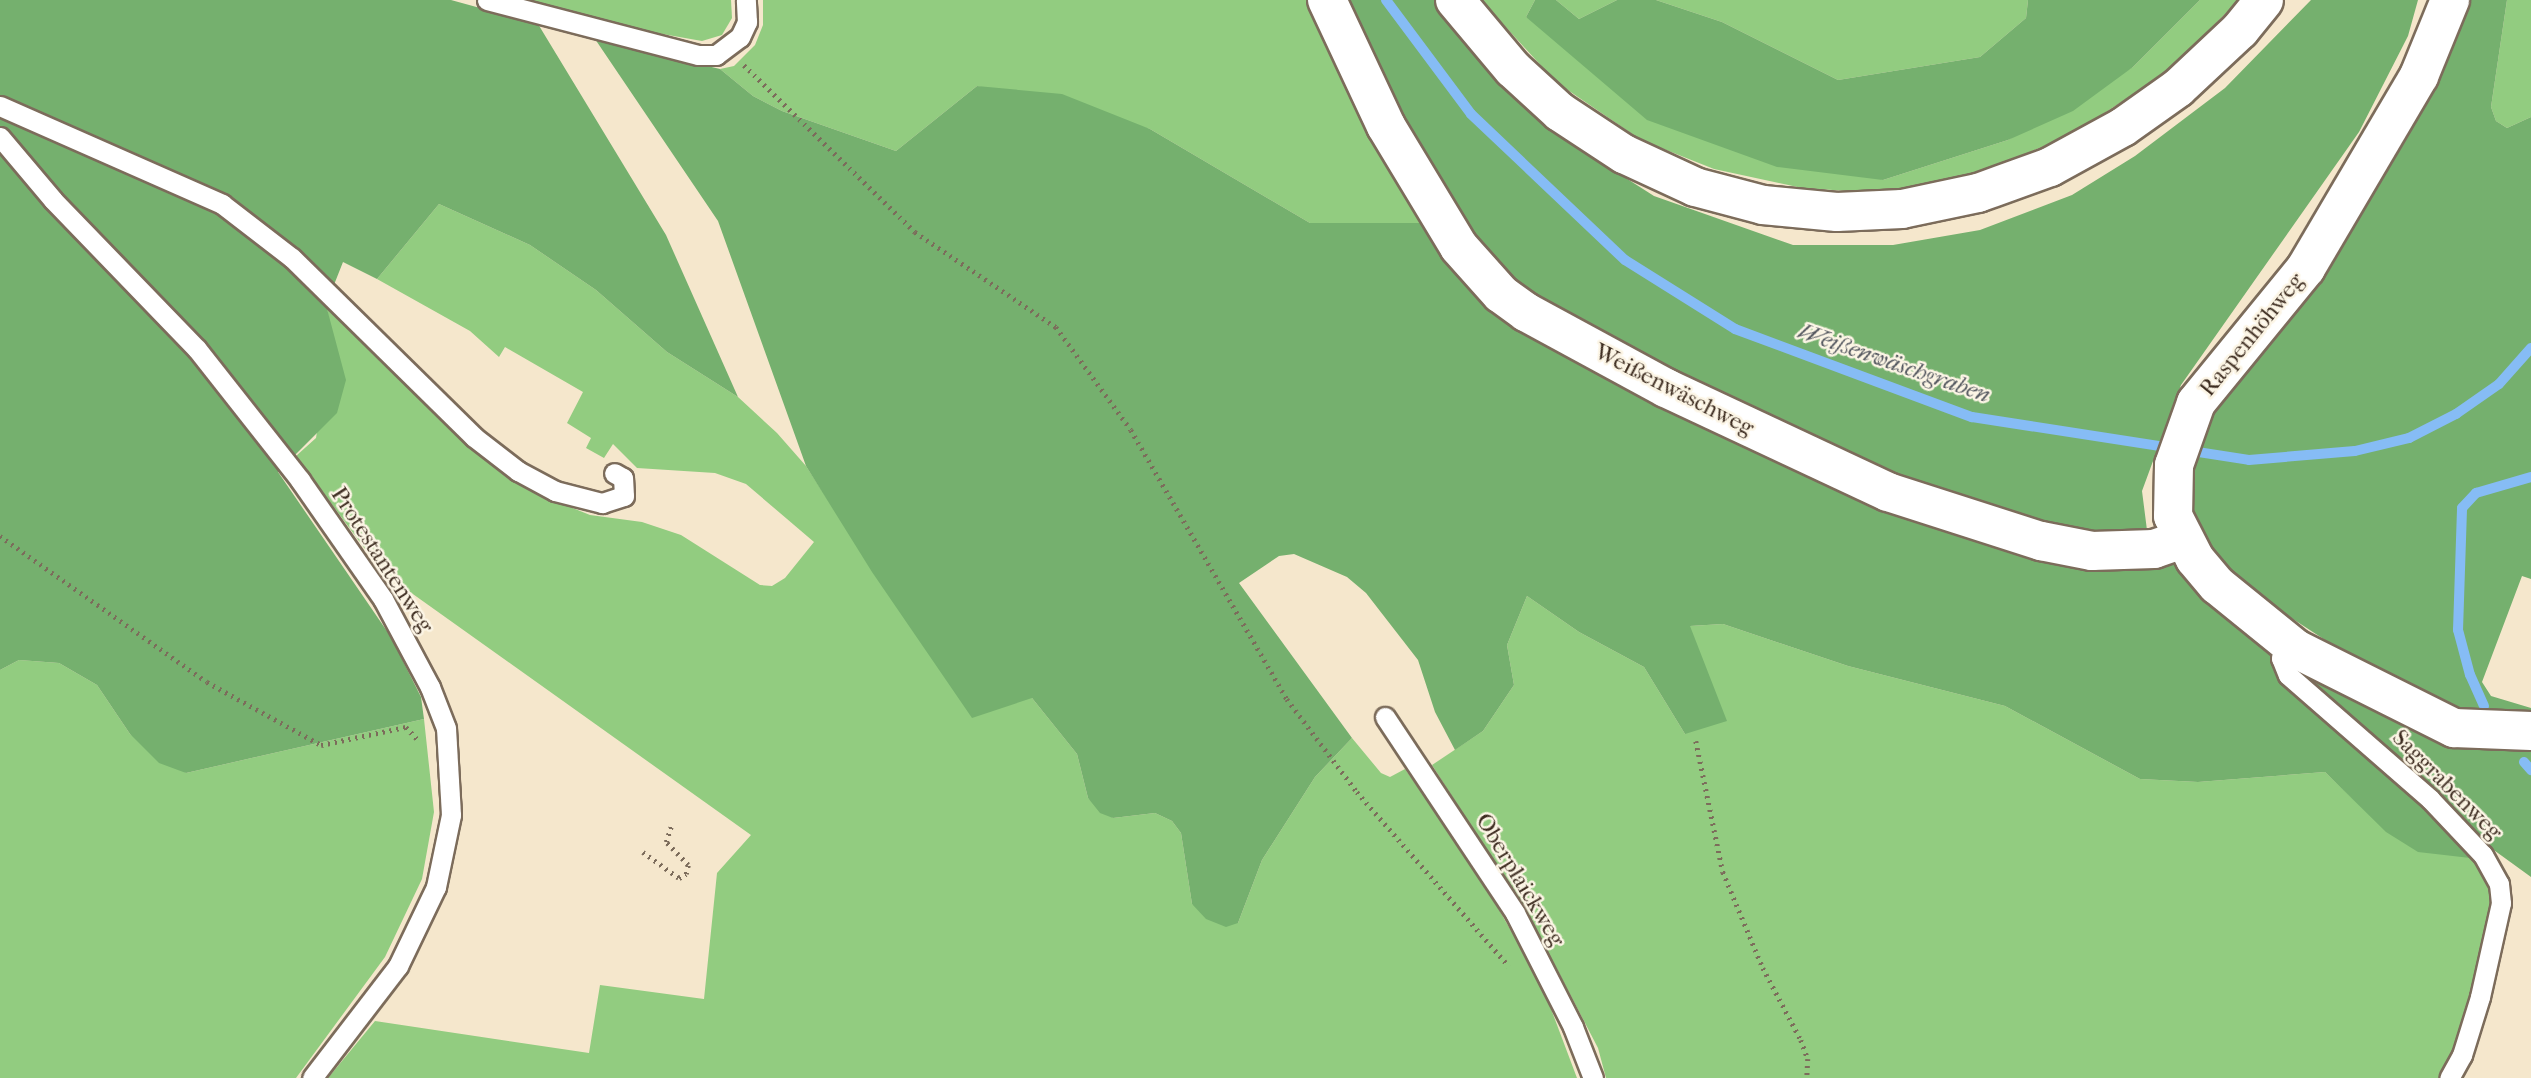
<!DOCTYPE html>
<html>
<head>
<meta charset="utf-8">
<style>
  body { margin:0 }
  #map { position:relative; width:2531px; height:1078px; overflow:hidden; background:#f5e7cc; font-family:"IM FELL French Canon",serif }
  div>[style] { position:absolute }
  .green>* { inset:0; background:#92cc80 }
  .forest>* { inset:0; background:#75b06e }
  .stream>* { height:10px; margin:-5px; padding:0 5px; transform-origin:5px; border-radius:5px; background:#86bcf5 }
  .path>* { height:4.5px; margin-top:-2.25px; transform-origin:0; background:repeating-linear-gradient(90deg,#7c6c5b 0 2px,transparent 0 7px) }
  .roads { filter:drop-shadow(2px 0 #7c6c5b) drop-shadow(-2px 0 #7c6c5b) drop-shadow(0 2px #7c6c5b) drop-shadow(0 -2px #7c6c5b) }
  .service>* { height:19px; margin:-9.5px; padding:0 9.5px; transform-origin:9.5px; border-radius:9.5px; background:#fff }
  .minor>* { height:38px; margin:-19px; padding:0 19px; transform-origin:19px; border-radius:19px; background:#fff }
  .tertiary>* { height:38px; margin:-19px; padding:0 19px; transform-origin:19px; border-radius:19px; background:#fff }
  .secondary>* { height:38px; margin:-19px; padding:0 19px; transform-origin:19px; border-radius:19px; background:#fff }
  span { translate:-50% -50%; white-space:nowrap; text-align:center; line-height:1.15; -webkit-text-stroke:5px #fcf5e5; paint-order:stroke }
  .street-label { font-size:23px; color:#3b2a1e }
  .water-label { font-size:24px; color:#52565e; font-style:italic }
</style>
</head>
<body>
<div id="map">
  <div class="green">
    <i style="clip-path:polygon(522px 0,731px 0,732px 18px,722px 35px,702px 41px,617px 26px)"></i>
    <i style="clip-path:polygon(763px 0,1316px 0,1430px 223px,1310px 223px,1150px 129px,977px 86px,896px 151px,782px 111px,753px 96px,720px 69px,734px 66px,755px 45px,763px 25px)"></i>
    <i style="clip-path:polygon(1481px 0,1535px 0,1526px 17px,1883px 180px,2008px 140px,2133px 67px,2200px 0,2239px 0,2167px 72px,2071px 135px,1976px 174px,1879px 193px,1802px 188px,1714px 169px,1641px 140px,1556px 82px)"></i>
    <i style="clip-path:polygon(1556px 0,1617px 0,1579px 19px)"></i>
    <i style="clip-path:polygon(1656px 0,2028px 0,2026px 18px,1980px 57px,1838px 80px,1722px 22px)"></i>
    <i style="clip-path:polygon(2507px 0,2531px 0,2531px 117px,2507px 128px,2496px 121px,2491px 107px)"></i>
    <i style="clip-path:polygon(439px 204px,530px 245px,596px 290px,667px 352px,738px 397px,777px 433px,806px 466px,837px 514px,1032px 698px,1077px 754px,1088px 798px,1113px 818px,1155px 813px,1172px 821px,1181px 833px,1192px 904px,1238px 923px,1262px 860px,1315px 777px,1352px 738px,1381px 773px,1390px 777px,1405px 769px,1473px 864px,1542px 985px,1577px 1078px,328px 1078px,375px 1021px,589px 1053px,600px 985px,704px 999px,717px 873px,751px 835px,382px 572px,296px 456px,316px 438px,332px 335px,326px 305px,496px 462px,543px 496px,590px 515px,642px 522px,681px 535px,760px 585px,772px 586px,785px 578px,814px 542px,746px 484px,715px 473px,637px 468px,613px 444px,604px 458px,586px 448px,591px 438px,567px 423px,583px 392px,505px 347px,499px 357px,470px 331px,377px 279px)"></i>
    <i style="clip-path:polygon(1527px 596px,1579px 632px,1644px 667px,1685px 734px,1690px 626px,1723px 624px,1848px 666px,2005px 706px,2140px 779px,2198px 782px,2325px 772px,2351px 797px,2479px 859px,2493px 887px,2494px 909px,2456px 1052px,2442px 1078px,1606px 1078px,1598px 1048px,1535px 927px,1432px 765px,1483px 731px,1514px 685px,1507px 645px)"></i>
    <i style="clip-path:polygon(19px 660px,59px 663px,97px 685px,130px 734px,186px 773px,424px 719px,434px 812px,422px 879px,385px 957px,296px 1078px,0 1078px,0 670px)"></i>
  </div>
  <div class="forest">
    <i style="clip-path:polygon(0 0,451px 0,538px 24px,666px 235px,738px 397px,667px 352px,596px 290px,530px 245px,439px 204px,377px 279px,343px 262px,326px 305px,346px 380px,337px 413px,278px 472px,391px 637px,421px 697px,424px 719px,186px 773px,159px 763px,130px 734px,97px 685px,59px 663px,19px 660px,0 670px)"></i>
    <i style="clip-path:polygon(1337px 0,1435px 0,1479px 60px,1552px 131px,1654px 196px,1793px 245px,1893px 245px,1980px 230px,2072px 195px,2135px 156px,2225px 88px,2311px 0,2418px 0,2408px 36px,2359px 132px,2181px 385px,2142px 491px,2148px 538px,2057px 527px,1939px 495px,1801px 441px,1546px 309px,1486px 258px,1452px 212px)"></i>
    <i style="clip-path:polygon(1535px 0,1556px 0,1579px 19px,1617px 0,1656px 0,1722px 22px,1838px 80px,1980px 57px,2026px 18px,2028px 0,2200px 0,2133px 67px,2073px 111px,2008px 140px,1883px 180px,1777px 167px,1647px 120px,1526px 17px)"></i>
    <i style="clip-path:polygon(2468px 0,2507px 0,2491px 107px,2496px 121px,2507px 128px,2531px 117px,2531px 579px,2522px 576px,2482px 682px,2491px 696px,2531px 708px,2531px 877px,2491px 848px,2479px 859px,2418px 852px,2386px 832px,2325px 772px,2198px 782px,2140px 779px,2005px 706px,1848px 666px,1723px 624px,1690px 626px,1727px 721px,1685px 734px,1644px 667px,1579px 632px,1527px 596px,1507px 645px,1514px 685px,1483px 731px,1455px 750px,1435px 712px,1418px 660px,1366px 593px,1347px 577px,1294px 554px,1279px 556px,1239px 583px,1352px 738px,1315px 777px,1262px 860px,1238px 923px,1226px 927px,1206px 919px,1192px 904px,1181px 833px,1172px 821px,1155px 813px,1113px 818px,1100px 813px,1088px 798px,1077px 754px,1032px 698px,972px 718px,872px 572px,806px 466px,718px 221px,595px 39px,720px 69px,753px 96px,782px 111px,896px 151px,977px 86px,1062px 94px,1150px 129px,1310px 223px,1430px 223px,1477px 288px,1868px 500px,2179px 559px,2408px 694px,2250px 591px,2210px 552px,2189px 507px,2187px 474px,2209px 416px)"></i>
  </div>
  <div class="stream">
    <i style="left:1386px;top:0;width:142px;rotate:53.3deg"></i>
    <i style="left:1471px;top:114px;width:212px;rotate:43.5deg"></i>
    <i style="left:1625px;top:260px;width:130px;rotate:32.1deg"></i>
    <i style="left:1735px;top:329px;width:253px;rotate:20.4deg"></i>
    <i style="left:1972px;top:417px;width:280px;rotate:8.8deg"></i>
    <i style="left:2249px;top:460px;width:106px;rotate:-4.9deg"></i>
    <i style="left:2355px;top:451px;width:56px;rotate:-13.5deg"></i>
    <i style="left:2409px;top:438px;width:53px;rotate:-27.1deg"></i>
    <i style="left:2456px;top:414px;width:52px;rotate:-34.9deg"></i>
    <i style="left:2499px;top:384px;width:48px;rotate:-48.4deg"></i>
    <i style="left:2484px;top:706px;width:34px;rotate:-114deg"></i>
    <i style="left:2470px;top:675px;width:47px;rotate:-104.9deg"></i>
    <i style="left:2458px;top:630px;width:122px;rotate:-88.1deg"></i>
    <i style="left:2462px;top:508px;width:21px;rotate:-47deg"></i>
    <i style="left:2476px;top:493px;width:57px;rotate:-16.2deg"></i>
    <i style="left:2524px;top:762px;width:11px;rotate:49deg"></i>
  </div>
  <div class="path">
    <i style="left:744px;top:65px;width:239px;rotate:44.3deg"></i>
    <i style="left:915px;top:232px;width:170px;rotate:34deg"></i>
    <i style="left:1056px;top:327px;width:127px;rotate:53.9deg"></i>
    <i style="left:1131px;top:430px;width:311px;rotate:59.9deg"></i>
    <i style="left:1287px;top:699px;width:116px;rotate:53deg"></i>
    <i style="left:1357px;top:792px;width:231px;rotate:48.9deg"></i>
    <i style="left:0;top:536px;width:253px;rotate:35.2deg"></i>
    <i style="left:207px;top:682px;width:130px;rotate:28.9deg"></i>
    <i style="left:321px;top:745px;width:87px;rotate:-12deg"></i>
    <i style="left:406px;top:727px;width:19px;rotate:47deg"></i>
    <i style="left:1696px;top:741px;width:134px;rotate:78.4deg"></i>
    <i style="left:1723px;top:872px;width:104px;rotate:67.4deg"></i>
    <i style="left:1763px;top:968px;width:81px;rotate:62.2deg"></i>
    <i style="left:1801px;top:1040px;width:20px;rotate:70deg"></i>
    <i style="left:1808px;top:1059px;width:19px;rotate:93deg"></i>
    <i style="left:643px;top:852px;width:44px;rotate:35.8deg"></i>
    <i style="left:679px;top:878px;width:8px;rotate:-30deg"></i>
    <i style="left:686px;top:874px;width:9px;rotate:-77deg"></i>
    <i style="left:688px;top:865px;width:32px;rotate:-134deg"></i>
    <i style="left:666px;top:842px;width:19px;rotate:-72deg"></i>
  </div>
  <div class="roads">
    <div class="service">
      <i style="left:487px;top:0;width:218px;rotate:14.6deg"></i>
      <i style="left:698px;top:55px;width:18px"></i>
      <i style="left:716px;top:55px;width:30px;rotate:-37deg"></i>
      <i style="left:740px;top:37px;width:17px;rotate:-65deg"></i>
      <i style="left:747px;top:22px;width:22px;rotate:-93deg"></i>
      <i style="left:0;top:106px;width:243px;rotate:23.8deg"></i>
      <i style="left:222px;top:204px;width:88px;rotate:37.6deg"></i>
      <i style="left:292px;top:258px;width:255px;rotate:44.5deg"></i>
      <i style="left:474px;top:437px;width:56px;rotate:37.7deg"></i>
      <i style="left:518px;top:471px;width:42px;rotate:28.4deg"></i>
      <i style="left:555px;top:491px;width:49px;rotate:14.3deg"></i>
      <i style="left:602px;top:503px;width:23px;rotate:-18deg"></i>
      <i style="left:624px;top:496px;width:18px;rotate:-93deg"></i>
      <i style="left:623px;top:478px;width:10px;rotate:-151deg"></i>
      <i style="left:0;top:137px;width:82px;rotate:49.9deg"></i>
      <i style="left:53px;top:200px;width:207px;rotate:46deg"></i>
      <i style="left:197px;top:349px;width:167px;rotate:51.8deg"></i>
      <i style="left:300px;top:480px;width:145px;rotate:55.1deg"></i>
      <i style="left:383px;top:599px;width:100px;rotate:61.9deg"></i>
      <i style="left:430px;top:687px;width:44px;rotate:68.7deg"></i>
      <i style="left:446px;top:728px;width:87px;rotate:86.7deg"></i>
      <i style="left:451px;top:815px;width:74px;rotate:101.8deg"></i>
      <i style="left:436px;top:887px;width:88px;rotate:115.7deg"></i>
      <i style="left:398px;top:966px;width:141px;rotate:127.5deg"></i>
      <i style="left:2286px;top:642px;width:17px;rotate:107deg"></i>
      <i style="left:2281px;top:658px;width:18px;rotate:68deg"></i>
      <i style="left:2288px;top:675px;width:189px;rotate:41.1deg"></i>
      <i style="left:2430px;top:799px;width:77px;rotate:46.6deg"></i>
      <i style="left:2483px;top:855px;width:33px;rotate:61deg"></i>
      <i style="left:2499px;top:884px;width:19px;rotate:84deg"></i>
      <i style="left:2501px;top:903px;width:96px;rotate:102.6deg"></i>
      <i style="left:2480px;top:997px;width:61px;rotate:107.2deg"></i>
      <i style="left:2462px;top:1055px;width:26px;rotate:119deg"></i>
      <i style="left:1385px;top:717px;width:235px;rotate:56.4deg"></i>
      <i style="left:1515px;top:913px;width:128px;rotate:63deg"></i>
      <i style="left:1573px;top:1027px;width:55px;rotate:68.6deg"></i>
    </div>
    <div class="minor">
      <i style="left:1327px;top:0;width:139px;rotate:64.9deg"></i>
      <i style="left:1386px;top:126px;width:141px;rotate:58.9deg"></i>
      <i style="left:1459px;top:247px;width:63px;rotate:48.2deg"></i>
      <i style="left:1501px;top:294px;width:31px;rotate:36deg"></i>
      <i style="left:1526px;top:312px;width:159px;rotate:28.5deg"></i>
      <i style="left:1666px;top:388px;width:245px;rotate:25.1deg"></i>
      <i style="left:1888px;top:492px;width:161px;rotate:17.8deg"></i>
      <i style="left:2041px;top:541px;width:52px;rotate:11.1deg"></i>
      <i style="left:2092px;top:551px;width:62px;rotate:-1.8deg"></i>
      <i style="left:2154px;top:549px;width:31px;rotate:-19deg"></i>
    </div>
    <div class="tertiary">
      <i style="left:2450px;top:0;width:82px;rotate:112.2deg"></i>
      <i style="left:2419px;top:76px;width:223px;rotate:120.5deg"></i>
      <i style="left:2306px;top:268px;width:174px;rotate:129.2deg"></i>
      <i style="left:2196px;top:403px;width:66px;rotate:109.5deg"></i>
      <i style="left:2174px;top:465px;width:51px;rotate:91.1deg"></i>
      <i style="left:2173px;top:516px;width:48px;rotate:62.9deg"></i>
      <i style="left:2195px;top:559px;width:34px;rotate:50deg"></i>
      <i style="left:2217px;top:585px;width:102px;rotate:39deg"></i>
      <i style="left:2296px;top:649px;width:177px;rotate:26.6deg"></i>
      <i style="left:2454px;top:728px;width:77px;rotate:2.2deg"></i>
    </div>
    <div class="secondary">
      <i style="left:1455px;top:0;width:90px;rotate:50deg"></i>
      <i style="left:1513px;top:69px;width:64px;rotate:42.5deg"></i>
      <i style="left:1560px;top:112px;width:77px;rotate:33.3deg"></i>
      <i style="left:1624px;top:154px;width:78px;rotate:24.9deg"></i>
      <i style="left:1695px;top:187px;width:70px;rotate:14.8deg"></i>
      <i style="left:1763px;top:205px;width:74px;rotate:5.4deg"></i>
      <i style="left:1837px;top:212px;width:65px;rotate:-2.6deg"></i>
      <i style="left:1902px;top:209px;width:78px;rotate:-11.9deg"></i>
      <i style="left:1978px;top:193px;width:77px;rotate:-19.9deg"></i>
      <i style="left:2050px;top:167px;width:83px;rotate:-28.7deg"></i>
      <i style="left:2123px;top:127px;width:67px;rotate:-35.3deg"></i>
      <i style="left:2178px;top:88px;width:85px;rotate:-43.1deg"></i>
      <i style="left:2240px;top:30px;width:38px;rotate:-51deg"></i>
    </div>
  </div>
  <div class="street-label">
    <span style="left:2252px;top:335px;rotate:-51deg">Raspenhöhweg</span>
    <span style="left:1674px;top:390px;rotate:27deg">Weißenwäschweg</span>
    <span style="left:382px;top:560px;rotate:57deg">Protestantenweg</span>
    <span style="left:2447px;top:785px;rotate:45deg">Saggrabenweg</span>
    <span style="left:1520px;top:880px;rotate:59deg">Oberplaickweg</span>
  </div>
  <div class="water-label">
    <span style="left:1894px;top:363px;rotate:19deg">Weißenwäschgraben</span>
  </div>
</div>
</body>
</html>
